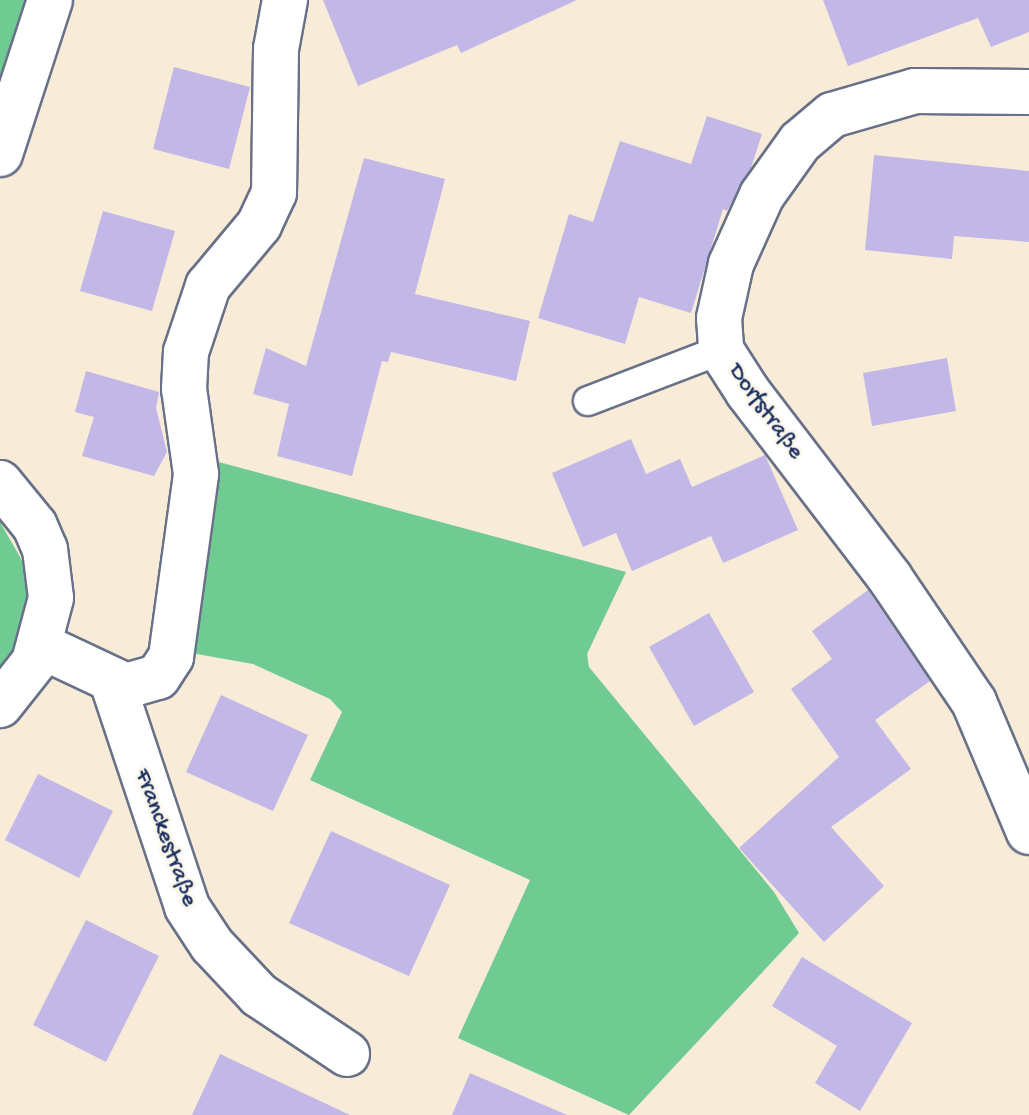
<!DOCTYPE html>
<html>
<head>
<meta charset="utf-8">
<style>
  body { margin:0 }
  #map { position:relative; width:1029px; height:1115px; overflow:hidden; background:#f8ebd7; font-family:"Gochi Hand",sans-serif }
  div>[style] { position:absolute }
  .green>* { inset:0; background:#70cb92 }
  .building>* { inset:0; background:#c1b8e8 }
  .roads { filter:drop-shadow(2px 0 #687188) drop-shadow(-2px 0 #687188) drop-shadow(0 2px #687188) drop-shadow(0 -2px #687188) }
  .service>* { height:28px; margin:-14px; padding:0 14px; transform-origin:14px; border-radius:14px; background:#fff }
  .minor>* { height:44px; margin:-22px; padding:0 22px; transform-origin:22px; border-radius:22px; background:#fff }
  .tertiary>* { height:44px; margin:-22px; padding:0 22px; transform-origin:22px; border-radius:22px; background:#fff }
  span { translate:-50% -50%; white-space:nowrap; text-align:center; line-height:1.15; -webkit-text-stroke:6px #fbf7ec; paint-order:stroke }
  .street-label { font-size:24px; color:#1b2f5e }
</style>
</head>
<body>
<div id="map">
  <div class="green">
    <i style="clip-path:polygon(0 0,27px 0,0 81px)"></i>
    <i style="clip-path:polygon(215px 461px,626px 572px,587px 654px,589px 667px,774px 892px,799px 933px,629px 1115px,458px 1038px,530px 880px,310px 780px,342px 712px,330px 699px,253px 664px,191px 653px)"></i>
    <i style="clip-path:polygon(0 522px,24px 564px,29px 594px,28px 624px,0 682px)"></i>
  </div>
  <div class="building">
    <i style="clip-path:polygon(323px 0,577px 0,461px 53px,457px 45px,358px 86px)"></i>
    <i style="clip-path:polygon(823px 0,1029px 0,1029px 32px,991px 47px,978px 18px,848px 66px)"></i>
    <i style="clip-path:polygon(174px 67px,250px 87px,229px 169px,153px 149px)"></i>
    <i style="clip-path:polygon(707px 116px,762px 134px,751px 168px,727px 211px,723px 209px,691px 313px,639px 297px,625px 344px,538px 318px,569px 214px,593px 222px,620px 141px,691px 164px)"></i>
    <i style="clip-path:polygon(874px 155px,1029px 171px,1029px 242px,954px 236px,952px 259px,865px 250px)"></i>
    <i style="clip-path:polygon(364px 158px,445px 179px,415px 294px,530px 321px,516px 381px,391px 352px,388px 362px,382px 361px,352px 476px,277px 456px,289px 404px,253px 394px,266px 348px,306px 366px)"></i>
    <i style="clip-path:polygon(103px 211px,175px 231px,152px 311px,80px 291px)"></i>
    <i style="clip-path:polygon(947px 358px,956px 411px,872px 426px,863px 373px)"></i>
    <i style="clip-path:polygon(86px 371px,159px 392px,156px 408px,167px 452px,154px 476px,82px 456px,94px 417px,75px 412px)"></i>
    <i style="clip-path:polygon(631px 439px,646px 474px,680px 459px,692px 487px,765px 455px,798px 530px,723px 563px,711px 536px,632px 571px,616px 533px,583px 547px,552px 473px)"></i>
    <i style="clip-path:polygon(868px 590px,930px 681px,875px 720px,911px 769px,831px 827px,884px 886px,824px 942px,739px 848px,839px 757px,791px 689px,832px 659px,812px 631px)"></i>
    <i style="clip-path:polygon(709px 613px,754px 692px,694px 726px,649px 647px)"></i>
    <i style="clip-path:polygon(221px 695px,308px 735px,273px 811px,186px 772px)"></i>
    <i style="clip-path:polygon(38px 774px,113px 811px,79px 878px,5px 840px)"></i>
    <i style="clip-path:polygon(331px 831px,450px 885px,409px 976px,289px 923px)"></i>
    <i style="clip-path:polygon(86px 920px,159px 956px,106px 1062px,33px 1025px)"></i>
    <i style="clip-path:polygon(802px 957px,912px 1023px,860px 1111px,815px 1083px,837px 1046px,772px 1006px)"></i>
    <i style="clip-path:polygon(220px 1054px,350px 1115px,192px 1115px)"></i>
    <i style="clip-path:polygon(470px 1073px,567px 1115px,452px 1115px)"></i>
  </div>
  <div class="roads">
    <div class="service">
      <i style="left:588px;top:401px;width:142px;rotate:-21deg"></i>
    </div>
    <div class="minor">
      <i style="left:1029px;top:92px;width:114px;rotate:-179.5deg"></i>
      <i style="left:915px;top:91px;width:86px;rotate:163.9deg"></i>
      <i style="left:832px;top:115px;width:42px;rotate:139.8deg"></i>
      <i style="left:800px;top:142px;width:65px;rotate:125.6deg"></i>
      <i style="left:762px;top:195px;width:76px;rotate:114.2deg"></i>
      <i style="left:731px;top:264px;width:55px;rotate:102.5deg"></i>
      <i style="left:719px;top:318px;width:32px;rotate:86deg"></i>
      <i style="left:721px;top:350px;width:50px;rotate:57.3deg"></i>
      <i style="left:748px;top:392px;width:234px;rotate:52.6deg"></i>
      <i style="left:890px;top:578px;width:150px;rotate:55.9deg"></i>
      <i style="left:974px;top:702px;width:141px;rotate:67.1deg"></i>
      <i style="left:41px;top:646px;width:94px;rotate:25.2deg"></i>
      <i style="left:126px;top:686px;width:33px;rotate:-16deg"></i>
      <i style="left:158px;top:677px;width:24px;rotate:-57deg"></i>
      <i style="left:171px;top:657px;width:185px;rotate:-82.2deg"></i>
      <i style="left:196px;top:474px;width:86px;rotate:-98deg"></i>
      <i style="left:184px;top:389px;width:37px;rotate:-87deg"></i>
      <i style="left:186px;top:352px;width:70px;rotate:-71.6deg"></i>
      <i style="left:208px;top:286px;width:80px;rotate:-50.1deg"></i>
      <i style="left:259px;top:225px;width:35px;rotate:-65deg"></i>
      <i style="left:274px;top:193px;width:144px;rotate:-89.2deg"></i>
      <i style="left:276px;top:49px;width:50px;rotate:-79.6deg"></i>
      <i style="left:112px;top:681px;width:238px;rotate:71.6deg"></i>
      <i style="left:187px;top:907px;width:45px;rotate:56.7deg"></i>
      <i style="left:212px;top:945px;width:69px;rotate:46.8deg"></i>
      <i style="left:259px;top:995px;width:106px;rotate:33.8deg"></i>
    </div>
    <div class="tertiary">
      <i style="left:0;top:154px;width:162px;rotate:-72deg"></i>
      <i style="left:0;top:483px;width:55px;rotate:50.9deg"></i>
      <i style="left:35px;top:526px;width:25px;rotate:67deg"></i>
      <i style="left:45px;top:549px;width:49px;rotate:83deg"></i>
      <i style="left:51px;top:598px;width:66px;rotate:104.9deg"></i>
      <i style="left:34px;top:662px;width:55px;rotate:128.3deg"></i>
    </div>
  </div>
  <div class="street-label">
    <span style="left:765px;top:412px;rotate:54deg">Dorfstraße</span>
    <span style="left:165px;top:838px;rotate:70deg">Franckestraße</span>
  </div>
</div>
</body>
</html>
